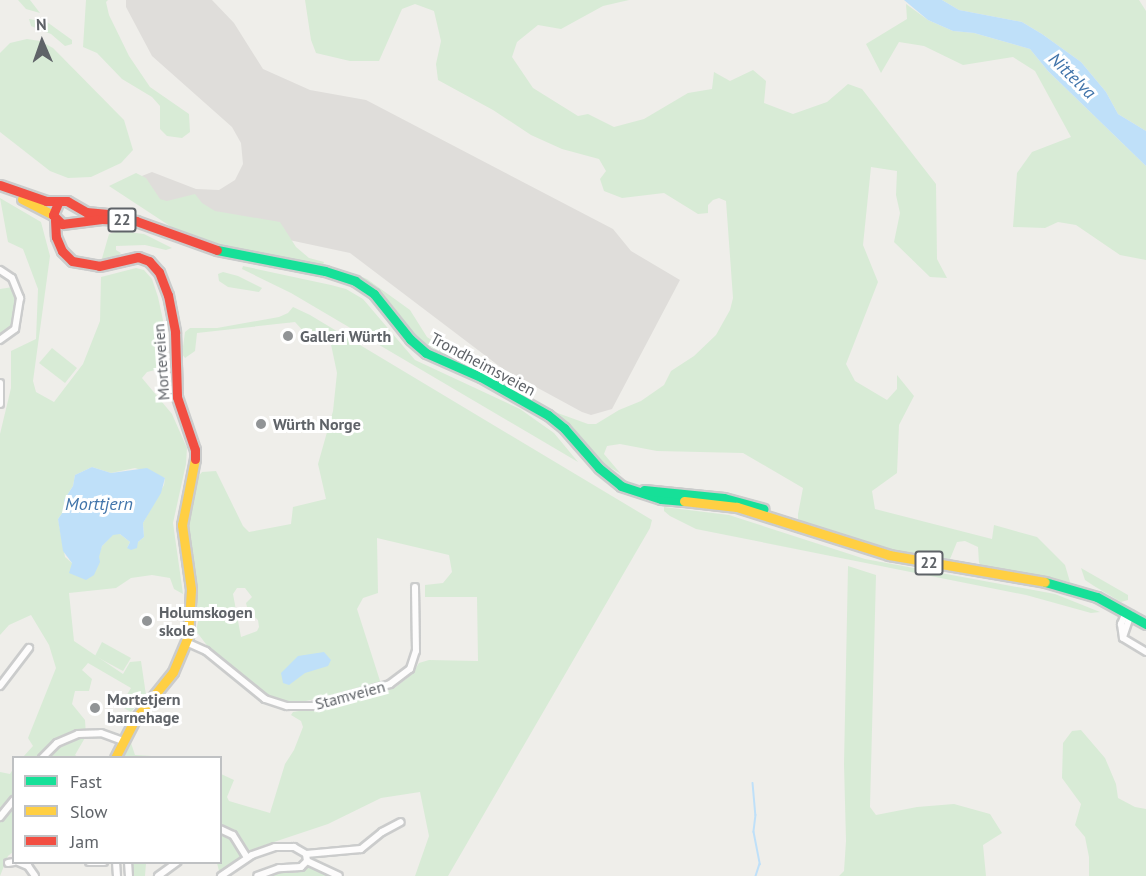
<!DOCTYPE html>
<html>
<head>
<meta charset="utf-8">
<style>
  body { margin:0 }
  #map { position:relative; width:1146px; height:876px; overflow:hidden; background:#efeeea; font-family:"PT Sans",sans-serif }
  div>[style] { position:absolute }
  .industrial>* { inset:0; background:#dfddda }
  .green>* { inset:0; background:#d8ebd6 }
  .water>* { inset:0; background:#bfe0f9 }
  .stream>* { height:1.5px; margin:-0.75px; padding:0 0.75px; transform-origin:0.75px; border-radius:0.75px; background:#bfe0f9 }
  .roads { filter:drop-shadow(2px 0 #cbcccc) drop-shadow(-2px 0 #cbcccc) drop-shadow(0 2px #cbcccc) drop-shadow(0 -2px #cbcccc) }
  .street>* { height:6px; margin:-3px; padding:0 3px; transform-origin:3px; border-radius:3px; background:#fdfcfc }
  .fast>* { height:9px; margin:-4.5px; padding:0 4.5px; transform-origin:4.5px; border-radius:4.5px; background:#16e098 }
  .slow>* { height:9px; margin:-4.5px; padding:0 4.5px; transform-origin:4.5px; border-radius:4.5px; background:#ffcf43 }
  .jam>* { height:9px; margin:-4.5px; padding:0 4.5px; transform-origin:4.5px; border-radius:4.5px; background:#f24e42 }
  .dots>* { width:16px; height:16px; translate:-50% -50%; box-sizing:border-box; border:3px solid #fff; border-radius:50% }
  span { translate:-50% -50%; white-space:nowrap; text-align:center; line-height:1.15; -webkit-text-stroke:6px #fff; paint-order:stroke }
  .shield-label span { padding:2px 4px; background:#fff; border:2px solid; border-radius:4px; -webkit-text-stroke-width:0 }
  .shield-label { font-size:15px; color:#5f6368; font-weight:700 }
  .poi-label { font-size:16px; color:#5f6368; font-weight:700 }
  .left { translate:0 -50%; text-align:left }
  .street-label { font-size:16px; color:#5f6368 }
  .water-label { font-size:18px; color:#4174aa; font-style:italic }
  .legend { position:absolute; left:12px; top:756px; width:210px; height:108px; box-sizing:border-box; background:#fff; border:2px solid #bfc1c3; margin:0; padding:8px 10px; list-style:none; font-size:18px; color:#5f6368 }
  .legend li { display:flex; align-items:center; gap:12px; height:30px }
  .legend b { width:30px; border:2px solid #bfc1c3 }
  .north { position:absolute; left:12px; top:12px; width:60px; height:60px; -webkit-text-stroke:4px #fff; paint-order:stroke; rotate:358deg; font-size:16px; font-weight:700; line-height:24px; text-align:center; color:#5f6368 }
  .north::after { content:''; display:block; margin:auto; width:21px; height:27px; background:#5f6368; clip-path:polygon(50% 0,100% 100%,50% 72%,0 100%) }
</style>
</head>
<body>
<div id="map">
  <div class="industrial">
    <i style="clip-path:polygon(126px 0,212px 0,234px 23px,263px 69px,310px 90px,366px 100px,613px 229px,631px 251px,680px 280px,612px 409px,591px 415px,582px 412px,503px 369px,350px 253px,228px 227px,132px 200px,129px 181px,152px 172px,196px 189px,219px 190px,235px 180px,243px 164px,241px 143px,232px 127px,152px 56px,126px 7px)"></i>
  </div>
  <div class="green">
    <i style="clip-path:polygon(18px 0,30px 0,40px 13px,26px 9px)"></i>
    <i style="clip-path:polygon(86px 0,108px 0,106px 2px,109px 15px,129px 56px,150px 87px,189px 114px,190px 132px,182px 138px,167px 136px,160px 129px,160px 106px,152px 97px,122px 79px,97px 53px,83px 47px)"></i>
    <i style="clip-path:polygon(305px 0,629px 0,603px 6px,561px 29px,538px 25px,517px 42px,512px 57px,533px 88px,578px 116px,588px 114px,614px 127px,644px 119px,688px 93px,712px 89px,714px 72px,730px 81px,753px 70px,766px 81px,764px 103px,793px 114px,827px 102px,848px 84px,862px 89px,936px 184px,937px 259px,947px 278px,930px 277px,894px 242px,900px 213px,896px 195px,897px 171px,871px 167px,863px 245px,878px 282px,846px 364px,855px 381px,887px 400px,897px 389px,897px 375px,914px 396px,899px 425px,897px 473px,872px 491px,875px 509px,992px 539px,994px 525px,1037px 537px,1065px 565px,1070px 582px,985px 568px,979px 563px,978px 547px,965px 541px,957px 542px,950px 559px,928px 557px,887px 549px,802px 521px,798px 519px,798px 514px,803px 488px,743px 453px,657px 451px,620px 444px,607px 446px,604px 454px,621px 474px,601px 462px,552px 411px,588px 424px,596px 424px,619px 410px,641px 401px,664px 385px,671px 371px,694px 356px,716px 335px,730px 310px,733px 298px,726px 201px,719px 198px,713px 200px,708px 205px,708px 213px,698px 214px,664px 193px,622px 198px,604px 191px,600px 179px,606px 171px,599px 159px,562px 149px,531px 135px,493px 110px,438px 80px,436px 64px,441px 41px,434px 11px,415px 4px,402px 9px,379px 61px,350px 61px,316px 53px,311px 40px)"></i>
    <i style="clip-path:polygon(942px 0,1139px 0,1146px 11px,1146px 131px,1118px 114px,1106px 92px,1081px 62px,1042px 34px,1022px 22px,959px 10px)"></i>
    <i style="clip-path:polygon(906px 4px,928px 20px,953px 31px,974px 33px,1030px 49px,1048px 71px,1146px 166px,1146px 260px,1120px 255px,1076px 225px,1058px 222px,1045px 228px,1013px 227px,1017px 173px,1032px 152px,1071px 137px,1035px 71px,1013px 57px,963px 65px,924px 46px,899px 42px,881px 73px,866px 44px,907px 19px)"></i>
    <i style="clip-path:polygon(29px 19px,47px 22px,72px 40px,72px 44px,65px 46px,51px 34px,31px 26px)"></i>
    <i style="clip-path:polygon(27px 39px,40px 41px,53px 48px,124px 120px,133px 150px,121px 163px,91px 177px,68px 178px,50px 171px,0 132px,0 53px,10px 43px)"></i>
    <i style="clip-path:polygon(136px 173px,146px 178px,160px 199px,167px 201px,195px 194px,202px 203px,215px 211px,280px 222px,296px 247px,309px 258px,324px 262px,323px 265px,219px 245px,173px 228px,109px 186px)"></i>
    <i style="clip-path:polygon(evenodd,0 198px,41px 222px,50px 256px,33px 381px,36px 392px,54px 402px,83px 364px,100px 321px,101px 277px,136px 268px,144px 270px,152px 279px,158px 297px,164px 325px,167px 360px,159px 369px,147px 372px,142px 378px,172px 414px,187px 448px,186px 464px,173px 523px,183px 594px,174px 589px,170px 578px,152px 575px,131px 578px,116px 588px,69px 593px,74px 641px,123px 674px,130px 662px,141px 661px,146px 695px,131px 712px,120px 706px,131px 688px,88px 663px,82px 670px,92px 679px,89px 691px,75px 691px,72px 704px,85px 720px,86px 736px,75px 755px,78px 757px,23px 757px,33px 746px,28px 738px,56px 668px,49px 645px,31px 615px,9px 625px,0 635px,0 434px,11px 388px,11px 351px,36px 339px,38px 289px,23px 249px,8px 242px,0 198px,92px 467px,111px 473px,135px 468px,165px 478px,164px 485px,143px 523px,144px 537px,138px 542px,127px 548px,130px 542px,120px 534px,113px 534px,102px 546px,98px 557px,72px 563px,65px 557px,58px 519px,65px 509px,64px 500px,73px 486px,75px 475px,92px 467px)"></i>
    <i style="clip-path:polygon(120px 231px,144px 234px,172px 248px,166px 250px,145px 245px,116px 246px,116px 250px,121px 253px,116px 258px,101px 262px,109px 234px)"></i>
    <i style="clip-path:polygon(243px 266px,331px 285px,346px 289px,363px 299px,415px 360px,520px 409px,554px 433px,578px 462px,291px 293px,242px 269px)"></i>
    <i style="clip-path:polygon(223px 272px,238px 276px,262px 288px,259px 292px,228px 287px,219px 281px,218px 274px)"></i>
    <i style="clip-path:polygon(360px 276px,367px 279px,410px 310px,427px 337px,440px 346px,512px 384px,528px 398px,423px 343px)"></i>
    <i style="clip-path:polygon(13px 287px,16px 297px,14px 322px,8px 332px,0 336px,0 289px)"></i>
    <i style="clip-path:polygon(evenodd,293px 307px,310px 315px,652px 520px,650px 528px,448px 876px,415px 876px,429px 836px,420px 792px,381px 798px,328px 824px,259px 847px,219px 871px,217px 863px,220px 862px,221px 774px,234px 780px,227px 797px,229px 801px,270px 813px,285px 764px,294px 750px,303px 727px,301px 721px,291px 715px,293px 712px,341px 704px,383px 693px,396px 687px,412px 674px,419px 663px,429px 660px,478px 661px,477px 597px,425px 597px,425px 585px,443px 583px,452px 572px,449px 555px,377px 538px,378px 593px,363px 598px,357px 609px,381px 684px,297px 703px,277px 700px,257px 691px,239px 677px,212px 652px,196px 631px,200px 613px,195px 608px,195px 580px,186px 531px,196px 479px,202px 472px,216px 471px,243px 526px,249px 532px,291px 524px,293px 507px,326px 499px,318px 464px,333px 411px,337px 373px,329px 335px,305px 333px,295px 322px,197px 333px,195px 351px,185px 358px,182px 354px,185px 332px,190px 328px,217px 328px,279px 317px,288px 313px,293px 307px,237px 588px,245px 588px,252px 597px,246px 603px,248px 611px,258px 620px,259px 627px,257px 631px,241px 637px,233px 594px,237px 588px)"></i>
    <i style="clip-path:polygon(52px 348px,77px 368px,65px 383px,39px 363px)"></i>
    <i style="clip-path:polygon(664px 507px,729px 515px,865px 559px,1055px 594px,1100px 612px,1091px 613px,1026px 595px,696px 529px,670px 516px,664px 511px)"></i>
    <i style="clip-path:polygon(848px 566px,876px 575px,870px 807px,876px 815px,917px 807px,954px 804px,990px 814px,1002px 833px,983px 845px,986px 876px,839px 876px,844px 871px,846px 841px,844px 764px)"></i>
    <i style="clip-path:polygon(1081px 568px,1128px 595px,1128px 600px,1121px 602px,1094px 586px,1085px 580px)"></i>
    <i style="clip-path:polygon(102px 642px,131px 658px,123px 671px,95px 656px)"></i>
    <i style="clip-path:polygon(1081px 730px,1105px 758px,1116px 784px,1118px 798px,1135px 807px,1146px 809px,1146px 876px,1089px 876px,1089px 857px,1085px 837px,1075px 825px,1081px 804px,1062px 778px,1063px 743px,1072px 731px)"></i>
    <i style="clip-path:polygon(132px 731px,136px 732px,131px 743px,135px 755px,169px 757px,120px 758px)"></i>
    <i style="clip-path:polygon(13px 769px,13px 852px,8px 856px,0 876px,0 772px,10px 774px)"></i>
    <i style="clip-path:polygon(131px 863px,146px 863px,145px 876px,133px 876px)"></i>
    <i style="clip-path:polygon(310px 865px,329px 876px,272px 876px,271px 873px,295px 873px)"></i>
  </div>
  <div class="water">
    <i style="clip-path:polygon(904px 0,942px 0,959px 10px,1022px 22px,1042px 34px,1081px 62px,1106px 92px,1118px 114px,1146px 131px,1146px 166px,1048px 71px,1030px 49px,974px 33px,953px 31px,928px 20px)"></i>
    <i style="clip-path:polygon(92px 467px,111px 473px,147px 468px,165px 478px,161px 493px,143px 523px,144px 537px,138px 542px,137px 548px,131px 550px,127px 548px,130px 542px,120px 534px,113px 535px,102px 546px,99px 557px,100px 562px,94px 575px,86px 580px,69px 573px,72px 563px,63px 551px,58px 519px,65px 509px,64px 500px,73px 486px,75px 475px)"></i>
    <i style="clip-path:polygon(324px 652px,331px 660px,328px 666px,305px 673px,289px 685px,283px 683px,281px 673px,298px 656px)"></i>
  </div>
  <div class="stream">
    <i style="left:753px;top:783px;width:32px;rotate:85deg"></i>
    <i style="left:756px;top:815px;width:17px;rotate:97deg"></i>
    <i style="left:754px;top:832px;width:33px;rotate:79deg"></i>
    <i style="left:760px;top:864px;width:13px;rotate:108deg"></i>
  </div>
  <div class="roads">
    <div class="street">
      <i style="left:0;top:270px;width:14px;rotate:34deg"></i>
      <i style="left:12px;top:278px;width:22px;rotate:68deg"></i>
      <i style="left:20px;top:298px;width:31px;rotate:99deg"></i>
      <i style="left:15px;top:329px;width:19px;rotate:144deg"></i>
      <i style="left:0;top:383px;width:21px;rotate:90deg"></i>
      <i style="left:1131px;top:615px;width:7px;rotate:164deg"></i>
      <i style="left:1124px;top:617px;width:8px;rotate:113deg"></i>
      <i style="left:1121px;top:624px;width:14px;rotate:82deg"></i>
      <i style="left:1123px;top:638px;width:27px;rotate:31deg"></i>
      <i style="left:1123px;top:637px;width:24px;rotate:-71deg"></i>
      <i style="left:186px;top:642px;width:22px;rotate:24deg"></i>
      <i style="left:206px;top:651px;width:76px;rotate:39.1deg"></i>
      <i style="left:265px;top:699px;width:23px;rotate:18deg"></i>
      <i style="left:287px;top:706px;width:26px"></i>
      <i style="left:313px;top:706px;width:80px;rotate:-15.9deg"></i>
      <i style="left:390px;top:684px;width:25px;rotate:-37deg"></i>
      <i style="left:410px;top:669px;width:19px;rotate:-72deg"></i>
      <i style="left:416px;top:651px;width:64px;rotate:-90.9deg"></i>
      <i style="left:0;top:686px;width:48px;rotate:-52.7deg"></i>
      <i style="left:42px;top:758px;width:21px;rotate:-45deg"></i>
      <i style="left:57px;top:743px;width:23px;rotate:-23deg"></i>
      <i style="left:78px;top:734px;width:23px;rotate:-2deg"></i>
      <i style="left:101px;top:733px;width:23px;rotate:20deg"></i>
      <i style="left:0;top:817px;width:22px;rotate:-51deg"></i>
      <i style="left:220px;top:829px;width:14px;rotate:25deg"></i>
      <i style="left:233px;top:835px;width:26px;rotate:58deg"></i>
      <i style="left:306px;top:854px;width:55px;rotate:-5.2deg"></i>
      <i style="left:361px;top:849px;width:27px;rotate:-39deg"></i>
      <i style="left:382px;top:832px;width:21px;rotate:-28deg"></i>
      <i style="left:307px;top:861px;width:35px;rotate:25deg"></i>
      <i style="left:18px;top:862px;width:11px;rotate:22deg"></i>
      <i style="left:28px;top:866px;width:12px;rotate:55deg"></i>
      <i style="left:89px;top:862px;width:15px"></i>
      <i style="left:116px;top:862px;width:14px;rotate:86deg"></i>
      <i style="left:128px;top:862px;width:14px;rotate:86deg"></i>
      <i style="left:8px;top:863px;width:6px;rotate:-9deg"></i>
      <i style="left:158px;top:876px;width:24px;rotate:-36deg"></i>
      <i style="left:221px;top:876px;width:37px;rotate:-34deg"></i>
      <i style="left:252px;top:855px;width:24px;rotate:-19deg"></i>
      <i style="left:275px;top:847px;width:19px"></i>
      <i style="left:294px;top:847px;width:14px;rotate:30deg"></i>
      <i style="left:306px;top:854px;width:7px;rotate:82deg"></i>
      <i style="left:307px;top:861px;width:8px;rotate:135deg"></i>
      <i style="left:301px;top:867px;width:22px;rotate:177deg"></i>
      <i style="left:279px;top:868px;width:23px;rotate:160deg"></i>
    </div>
    <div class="fast">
      <i style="left:217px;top:250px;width:110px;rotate:11deg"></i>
      <i style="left:325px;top:271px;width:32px;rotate:18deg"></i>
      <i style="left:355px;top:281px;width:23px;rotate:34deg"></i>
      <i style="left:374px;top:294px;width:58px;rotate:51.3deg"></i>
      <i style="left:410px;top:339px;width:21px;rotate:41deg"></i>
      <i style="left:426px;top:353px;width:60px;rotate:23.6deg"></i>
      <i style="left:481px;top:377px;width:77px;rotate:29.6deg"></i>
      <i style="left:548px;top:415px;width:21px;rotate:39deg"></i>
      <i style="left:564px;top:428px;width:53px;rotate:48.8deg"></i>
      <i style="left:599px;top:468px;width:28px;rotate:39deg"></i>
      <i style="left:621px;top:486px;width:42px;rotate:18deg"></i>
      <i style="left:661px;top:499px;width:23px;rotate:5deg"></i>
      <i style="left:644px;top:490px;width:80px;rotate:5.7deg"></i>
      <i style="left:724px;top:498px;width:41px;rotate:15.4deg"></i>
      <i style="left:1045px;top:582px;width:54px;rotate:16.1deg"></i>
      <i style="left:1097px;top:597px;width:56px;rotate:28.9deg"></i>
    </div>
    <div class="slow">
      <i style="left:22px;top:199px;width:35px;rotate:27deg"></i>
      <i style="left:684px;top:501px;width:53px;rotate:6.5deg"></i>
      <i style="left:737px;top:507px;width:159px;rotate:17.5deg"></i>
      <i style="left:889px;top:555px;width:158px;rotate:9.8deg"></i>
      <i style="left:115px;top:758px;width:44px;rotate:-62.9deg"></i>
      <i style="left:135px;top:719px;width:60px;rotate:-51deg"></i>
      <i style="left:173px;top:672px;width:39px;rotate:-67deg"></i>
      <i style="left:188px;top:636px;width:47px;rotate:-86.3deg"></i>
      <i style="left:191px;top:589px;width:65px;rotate:-98deg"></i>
      <i style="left:182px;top:525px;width:67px;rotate:-78.9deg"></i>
    </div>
    <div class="jam">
      <i style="left:0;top:185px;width:49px;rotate:19.2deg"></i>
      <i style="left:46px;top:201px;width:21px"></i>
      <i style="left:67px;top:201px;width:22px;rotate:30deg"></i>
      <i style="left:86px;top:212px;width:22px;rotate:5deg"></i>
      <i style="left:58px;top:203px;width:13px;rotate:113deg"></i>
      <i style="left:53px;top:215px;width:13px;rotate:45deg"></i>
      <i style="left:62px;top:224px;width:40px;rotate:-7.1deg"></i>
      <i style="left:102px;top:219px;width:34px;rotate:3deg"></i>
      <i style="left:136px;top:221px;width:86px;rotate:19.7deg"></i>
      <i style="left:55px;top:220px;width:17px;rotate:87deg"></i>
      <i style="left:56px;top:237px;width:15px;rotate:67deg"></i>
      <i style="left:62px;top:251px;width:14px;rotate:45deg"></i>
      <i style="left:72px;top:261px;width:27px;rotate:10deg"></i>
      <i style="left:99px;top:266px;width:40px;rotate:-13deg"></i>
      <i style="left:138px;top:257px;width:12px;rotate:20deg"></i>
      <i style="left:149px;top:261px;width:15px;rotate:48deg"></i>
      <i style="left:159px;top:272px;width:25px;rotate:69deg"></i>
      <i style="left:168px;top:295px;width:38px;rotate:79deg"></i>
      <i style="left:175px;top:332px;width:65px;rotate:88.2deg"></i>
      <i style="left:177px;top:397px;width:56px;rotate:71.2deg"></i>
      <i style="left:195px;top:450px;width:9px;rotate:90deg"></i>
    </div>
  </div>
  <div class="dots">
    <i style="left:288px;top:336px;background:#919496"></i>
    <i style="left:261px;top:424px;background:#919496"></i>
    <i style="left:147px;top:621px;background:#919496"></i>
    <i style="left:95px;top:708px;background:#919496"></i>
  </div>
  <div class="shield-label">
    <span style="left:122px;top:220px">22</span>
    <span style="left:929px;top:563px">22</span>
  </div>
  <div class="poi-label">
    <span class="left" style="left:300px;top:336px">Galleri Würth</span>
    <span class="left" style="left:273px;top:424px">Würth Norge</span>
    <span class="left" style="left:159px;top:621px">Holumskogen<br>skole</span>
    <span class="left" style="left:107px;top:708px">Mortetjern<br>barnehage</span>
  </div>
  <div class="street-label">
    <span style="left:161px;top:362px;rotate:-94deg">Morteveien</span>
    <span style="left:483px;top:364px;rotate:28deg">Trondheimsveien</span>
    <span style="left:350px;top:695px;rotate:-15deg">Stamveien</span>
  </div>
  <div class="water-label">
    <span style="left:1072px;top:76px;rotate:44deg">Nittelva</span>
    <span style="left:99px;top:504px">Morttjern</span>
  </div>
  <ul class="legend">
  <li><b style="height:8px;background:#16e098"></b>Fast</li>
  <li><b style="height:8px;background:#ffcf43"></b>Slow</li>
  <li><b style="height:8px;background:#f24e42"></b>Jam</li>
  </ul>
  <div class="north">N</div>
</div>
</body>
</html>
